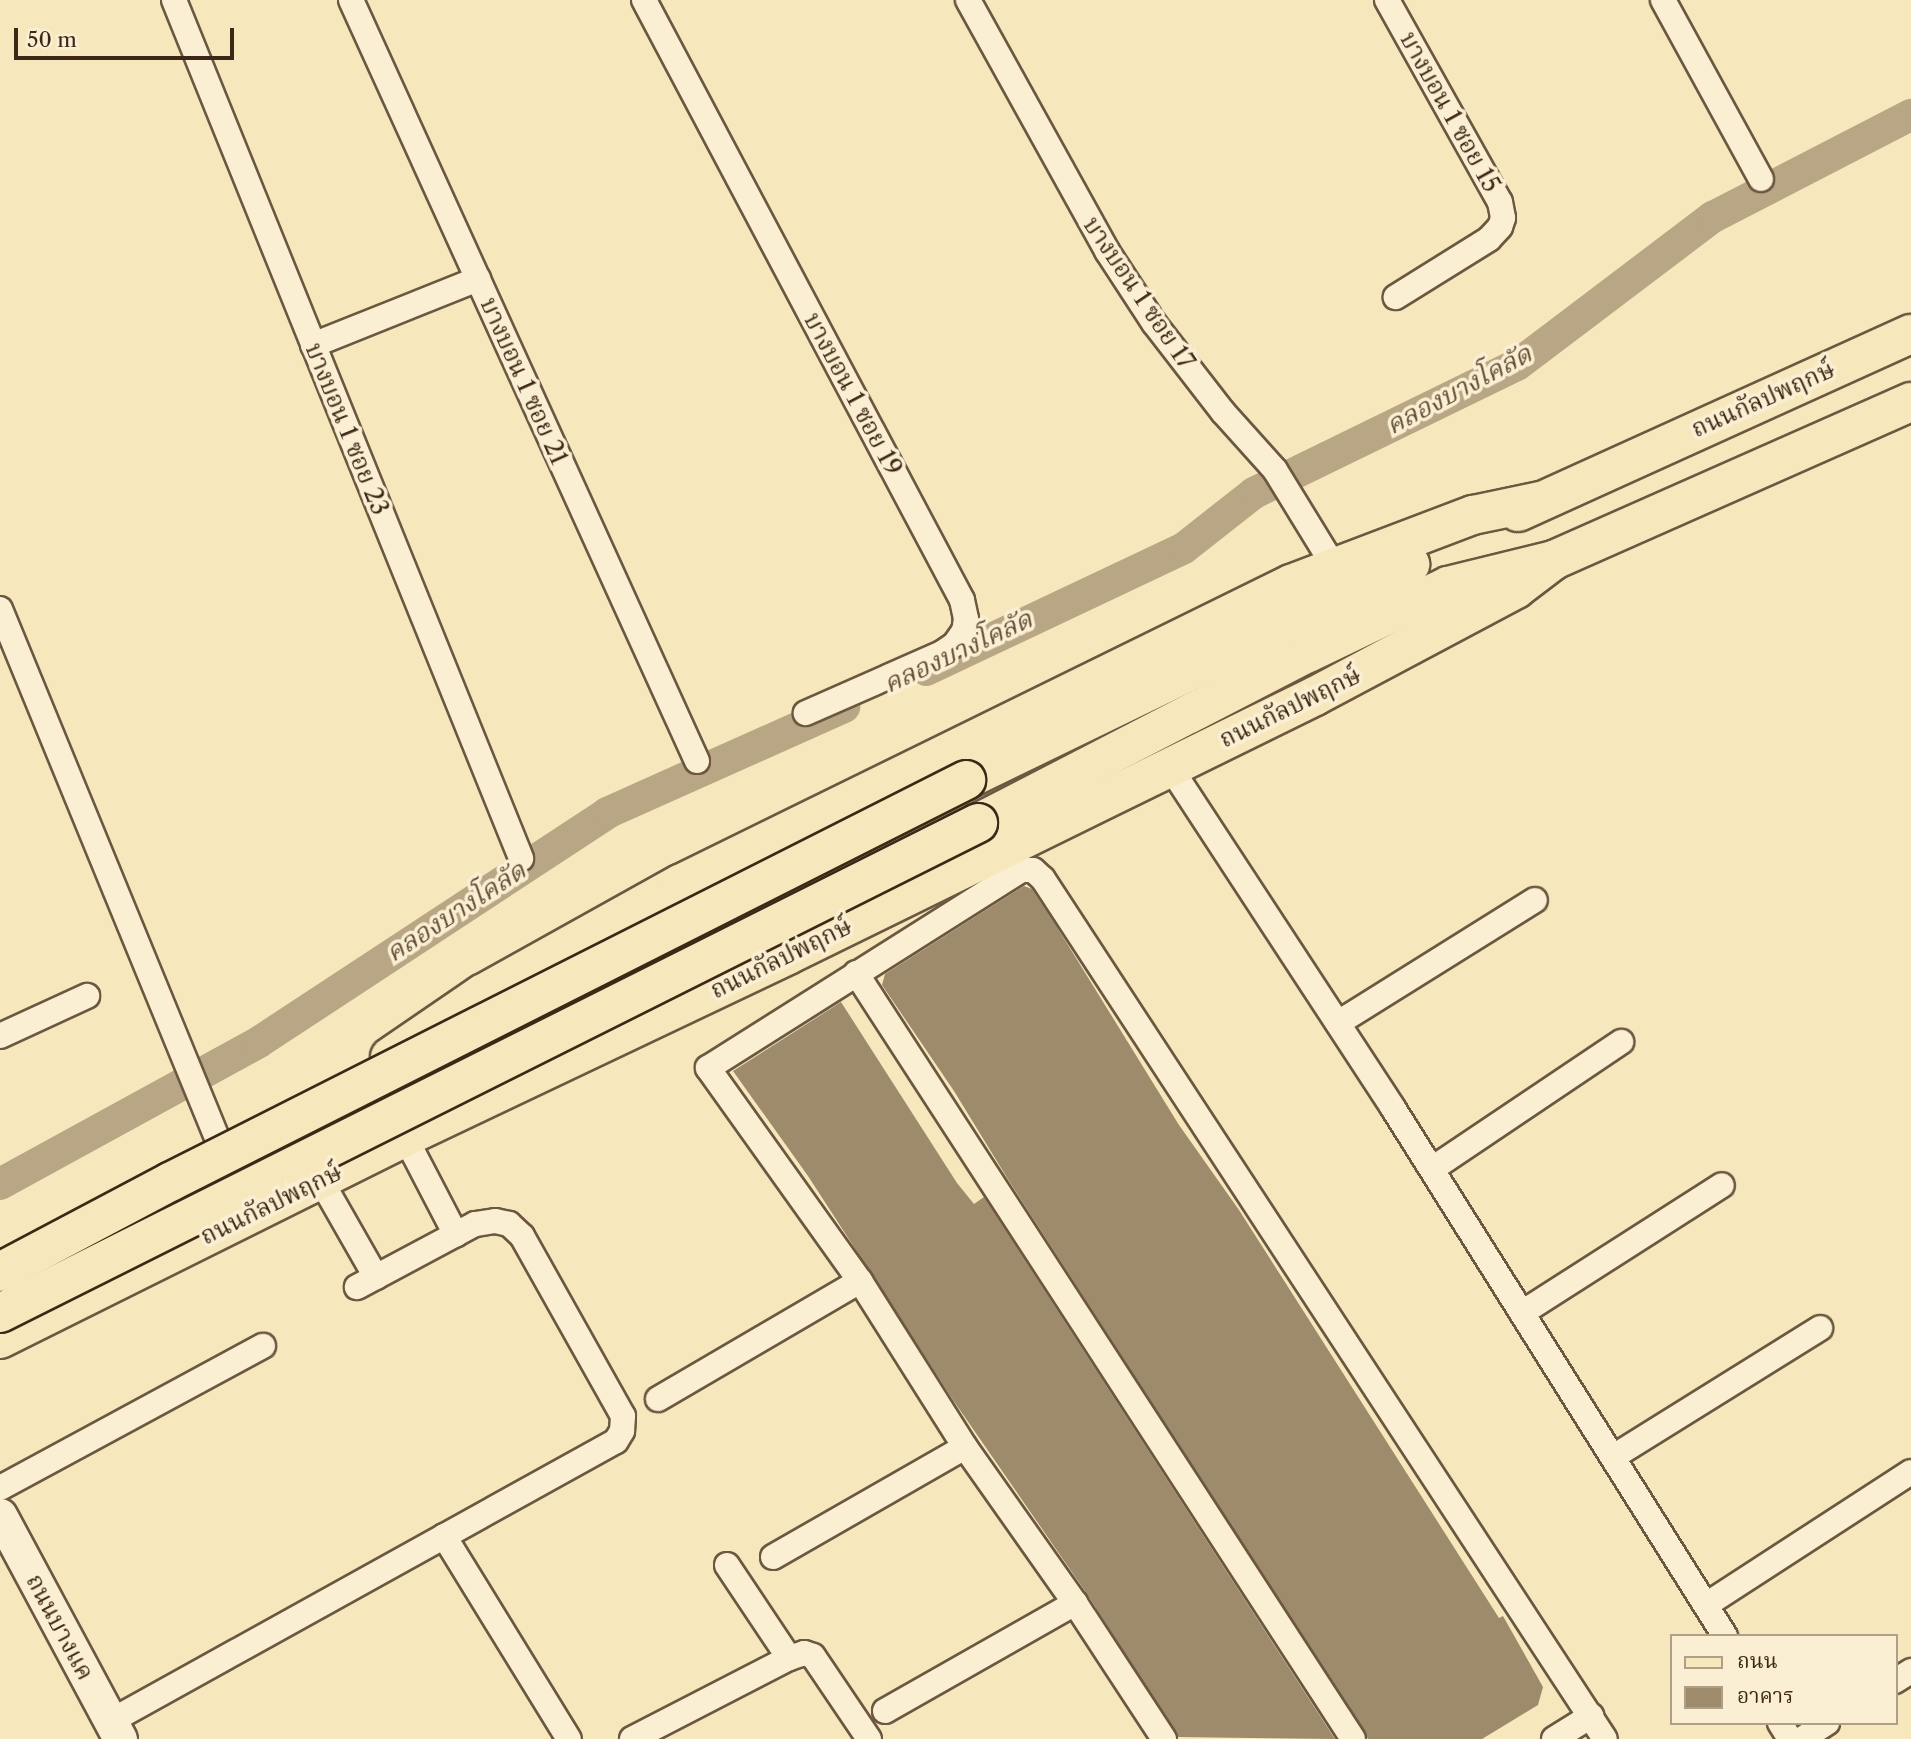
<!DOCTYPE html>
<html>
<head>
<meta charset="utf-8">
<style>
  body { margin:0 }
  #map { position:relative; width:1911px; height:1739px; overflow:hidden; background:#f7e7bc; font-family:"Libre Caslon Text","Noto Serif Thai",serif }
  div>[style] { position:absolute }
  .canal>* { height:32px; margin:-16px; padding:0 16px; transform-origin:16px; border-radius:16px; background:#b8a684 }
  .building>* { inset:0; background:#9e8b6c }
  .roads { filter:drop-shadow(2px 0 #6c5740) drop-shadow(-2px 0 #6c5740) drop-shadow(0 2px #6c5740) drop-shadow(0 -2px #6c5740) }
  .street>* { height:24px; margin:-12px; padding:0 12px; transform-origin:12px; border-radius:12px; background:#faefd3 }
  .secondary>* { height:33px; margin:-16.5px; padding:0 16.5px; transform-origin:16.5px; border-radius:16.5px; background:#faefd3 }
  .primary>* { height:38px; margin:-19px; padding:0 19px; transform-origin:19px; border-radius:19px; background:#f7e7bc }
  .bridges { filter:drop-shadow(2px 0 #3e2716) drop-shadow(-2px 0 #3e2716) drop-shadow(0 2px #3e2716) drop-shadow(0 -2px #3e2716) }
  .primary-bridge>* { height:38px; margin:-19px; padding:0 19px; transform-origin:19px; border-radius:19px; background:#f7e7bc }
  span { translate:-50% -50%; white-space:nowrap; text-align:center; line-height:1.15; -webkit-text-stroke:7px #faefd3; paint-order:stroke }
  .street-label { font-size:24px; color:#3e2716 }
  .water-label { font-size:26px; color:#634d37; font-style:italic }
  .legend { position:absolute; left:1670px; top:1634px; width:228px; height:91px; box-sizing:border-box; background:#faefd3; border:2px solid #af9f87; margin:0; padding:9px 12px; list-style:none; font-size:21px; color:#3e2716 }
  .legend li { display:flex; align-items:center; gap:14px; height:35px }
  .legend b { width:35px; border:2px solid #af9f87 }
  .scale { position:absolute; left:14px; top:28px; width:220px; height:32px; box-sizing:border-box; border:4px solid #3e2716; border-top:0; padding-left:9px; font-size:21px; line-height:24px; white-space:nowrap; color:#3e2716; -webkit-text-stroke:5px #faefd3; paint-order:stroke }
</style>
</head>
<body>
<div id="map">
  <div class="canal">
    <i style="left:926px;top:670px;width:285px;rotate:-25.3deg"></i>
    <i style="left:1184px;top:548px;width:89px;rotate:-38.2deg"></i>
    <i style="left:1254px;top:493px;width:292px;rotate:-26deg"></i>
    <i style="left:1517px;top:365px;width:246px;rotate:-37.1deg"></i>
    <i style="left:1713px;top:217px;width:223px;rotate:-27.3deg"></i>
    <i style="left:0;top:1184px;width:295px;rotate:-28.7deg"></i>
    <i style="left:259px;top:1042px;width:417px;rotate:-33.3deg"></i>
    <i style="left:607px;top:813px;width:260px;rotate:-24.1deg"></i>
  </div>
  <div class="building">
    <i style="clip-path:polygon(1024px 886px,1032px 889px,1055px 924px,1179px 1125px,1239px 1210px,1499px 1618px,1503px 1616px,1543px 1687px,1538px 1705px,1482px 1739px,1368px 1739px,1009px 1181px,954px 1091px,882px 985px,885px 974px)"></i>
    <i style="clip-path:polygon(841px 1002px,957px 1183px,974px 1204px,984px 1197px,1335px 1739px,1178px 1737px,1087px 1594px,953px 1400px,808px 1176px,733px 1071px)"></i>
  </div>
  <div class="roads">
    <div class="street">
      <i style="left:174px;top:0;width:926px;rotate:67.98deg"></i>
      <i style="left:351px;top:0;width:836px;rotate:65.55deg"></i>
      <i style="left:644px;top:0;width:679px;rotate:62.08deg"></i>
      <i style="left:962px;top:600px;width:19px;rotate:78deg"></i>
      <i style="left:966px;top:619px;width:12px;rotate:99deg"></i>
      <i style="left:964px;top:631px;width:16px;rotate:125deg"></i>
      <i style="left:955px;top:644px;width:16px;rotate:145deg"></i>
      <i style="left:942px;top:653px;width:149px;rotate:156.2deg"></i>
      <i style="left:968px;top:0;width:287px;rotate:61deg"></i>
      <i style="left:1107px;top:251px;width:86px;rotate:56.9deg"></i>
      <i style="left:1154px;top:323px;width:113px;rotate:52.2deg"></i>
      <i style="left:1223px;top:412px;width:78px;rotate:48.1deg"></i>
      <i style="left:1275px;top:470px;width:115px;rotate:58.5deg"></i>
      <i style="left:1387px;top:0;width:231px;rotate:60.8deg"></i>
      <i style="left:1500px;top:202px;width:16px;rotate:79deg"></i>
      <i style="left:1503px;top:218px;width:9px;rotate:108deg"></i>
      <i style="left:1500px;top:227px;width:16px;rotate:133deg"></i>
      <i style="left:1489px;top:239px;width:110px;rotate:148.1deg"></i>
      <i style="left:1663px;top:0;width:204px;rotate:61.3deg"></i>
      <i style="left:313px;top:345px;width:178px;rotate:-21.8deg"></i>
      <i style="left:0;top:609px;width:585px;rotate:67.69deg"></i>
      <i style="left:1170px;top:767px;width:407px;rotate:56.8deg"></i>
      <i style="left:1393px;top:1108px;width:624px;rotate:57.84deg"></i>
      <i style="left:856px;top:973px;width:913px;rotate:57.02deg"></i>
      <i style="left:1338px;top:1023px;width:232px;rotate:-32deg"></i>
      <i style="left:0;top:1036px;width:96px;rotate:-24.7deg"></i>
      <i style="left:405px;top:1137px;width:110px;rotate:62.5deg"></i>
      <i style="left:1432px;top:1169px;width:228px;rotate:-33.9deg"></i>
      <i style="left:320px;top:1179px;width:113px;rotate:60.3deg"></i>
      <i style="left:1522px;top:1313px;width:237px;rotate:-32.6deg"></i>
      <i style="left:658px;top:1399px;width:234px;rotate:-30.3deg"></i>
      <i style="left:1613px;top:1457px;width:244px;rotate:-31.9deg"></i>
      <i style="left:0;top:1488px;width:299px;rotate:-28.4deg"></i>
      <i style="left:444px;top:1536px;width:238px;rotate:58.4deg"></i>
      <i style="left:773px;top:1557px;width:221px;rotate:-29.8deg"></i>
      <i style="left:727px;top:1565px;width:112px;rotate:56.3deg"></i>
      <i style="left:1706px;top:1605px;width:244px;rotate:-33deg"></i>
      <i style="left:1895px;top:1681px;width:19px;rotate:-32deg"></i>
      <i style="left:885px;top:1711px;width:219px;rotate:-29.6deg"></i>
      <i style="left:111px;top:1721px;width:577px;rotate:-29.01deg"></i>
      <i style="left:616px;top:1441px;width:12px;rotate:-59deg"></i>
      <i style="left:622px;top:1431px;width:15px;rotate:-86deg"></i>
      <i style="left:623px;top:1416px;width:206px;rotate:-119.3deg"></i>
      <i style="left:522px;top:1236px;width:18px;rotate:-137deg"></i>
      <i style="left:509px;top:1224px;width:14px;rotate:-168deg"></i>
      <i style="left:495px;top:1221px;width:20px;rotate:171deg"></i>
      <i style="left:475px;top:1224px;width:134px;rotate:151.9deg"></i>
      <i style="left:1780px;top:1723px;width:19px;rotate:58deg"></i>
      <i style="left:632px;top:1739px;width:177px;rotate:-27.3deg"></i>
      <i style="left:789px;top:1658px;width:16px;rotate:-18deg"></i>
      <i style="left:804px;top:1653px;width:9px;rotate:18deg"></i>
      <i style="left:813px;top:1656px;width:100px;rotate:56deg"></i>
      <i style="left:1164px;top:1739px;width:163px;rotate:-123.2deg"></i>
      <i style="left:1075px;top:1603px;width:191px;rotate:-125.2deg"></i>
      <i style="left:965px;top:1447px;width:196px;rotate:-122.3deg"></i>
      <i style="left:860px;top:1281px;width:262px;rotate:-125.5deg"></i>
      <i style="left:708px;top:1068px;width:370px;rotate:-32.3deg"></i>
      <i style="left:1021px;top:870px;width:12px"></i>
      <i style="left:1033px;top:870px;width:13px;rotate:42deg"></i>
      <i style="left:1043px;top:879px;width:1027px;rotate:56.84deg"></i>
      <i style="left:1554px;top:1739px;width:44px;rotate:-31.9deg"></i>
      <i style="left:1802px;top:1739px;width:30px;rotate:-33deg"></i>
    </div>
    <div class="secondary">
      <i style="left:0;top:1515px;width:254px;rotate:61.8deg"></i>
    </div>
    <div class="primary">
      <i style="left:1518px;top:512px;width:431px;rotate:-24.4deg"></i>
      <i style="left:966px;top:780px;width:494px;rotate:-25.9deg"></i>
      <i style="left:978px;top:823px;width:371px;rotate:-27.3deg"></i>
      <i style="left:1308px;top:653px;width:155px;rotate:-25.6deg"></i>
      <i style="left:1448px;top:586px;width:109px;rotate:-13.8deg"></i>
      <i style="left:1554px;top:560px;width:390px;rotate:-23.9deg"></i>
      <i style="left:390px;top:1057px;width:112px;rotate:-34.4deg"></i>
      <i style="left:482px;top:994px;width:227px;rotate:-29.1deg"></i>
      <i style="left:680px;top:884px;width:681px;rotate:-26.15deg"></i>
      <i style="left:1291px;top:584px;width:195px;rotate:-20.8deg"></i>
      <i style="left:1473px;top:515px;width:68px;rotate:-11.8deg"></i>
      <i style="left:0;top:1339px;width:453px;rotate:-26.5deg"></i>
      <i style="left:405px;top:1137px;width:424px;rotate:-25.4deg"></i>
      <i style="left:788px;top:955px;width:587px;rotate:-26.17deg"></i>
      <i style="left:1315px;top:696px;width:228px;rotate:-28deg"></i>
      <i style="left:1516px;top:589px;width:48px;rotate:-37.3deg"></i>
    </div>
  </div>
  <div class="bridges">
    <div class="primary-bridge">
      <i style="left:0;top:1272px;width:192px;rotate:-27.9deg"></i>
      <i style="left:170px;top:1182px;width:892px;rotate:-26.79deg"></i>
      <i style="left:0;top:1313px;width:1094px;rotate:-26.61deg"></i>
    </div>
  </div>
  <div class="street-label">
    <span style="left:1450px;top:112px;rotate:61deg">บางบอน 1 ซอย 15</span>
    <span style="left:1139px;top:293px;rotate:56deg">บางบอน 1 ซอย 17</span>
    <span style="left:524px;top:381px;rotate:66deg">บางบอน 1 ซอย 21</span>
    <span style="left:853px;top:394px;rotate:62deg">บางบอน 1 ซอย 19</span>
    <span style="left:1763px;top:399px;rotate:-24deg">ถนนกัลปพฤกษ์</span>
    <span style="left:347px;top:429px;rotate:68deg">บางบอน 1 ซอย 23</span>
    <span style="left:1290px;top:707px;rotate:-26deg">ถนนกัลปพฤกษ์</span>
    <span style="left:781px;top:958px;rotate:-26deg">ถนนกัลปพฤกษ์</span>
    <span style="left:271px;top:1204px;rotate:-26deg">ถนนกัลปพฤกษ์</span>
    <span style="left:60px;top:1627px;rotate:62deg">ถนนบางแค</span>
  </div>
  <div class="water-label">
    <span style="left:1459px;top:390px;rotate:-28deg">คลองบางโคลัด</span>
    <span style="left:958px;top:652px;rotate:-25deg">คลองบางโคลัด</span>
    <span style="left:456px;top:912px;rotate:-33deg">คลองบางโคลัด</span>
  </div>
  <ul class="legend">
  <li><b style="height:9px;background:#f7e7bc"></b>ถนน</li>
  <li><b style="height:19px;background:#9e8b6c"></b>อาคาร</li>
  </ul>
  <div class="scale">50 m</div>
</div>
</body>
</html>
